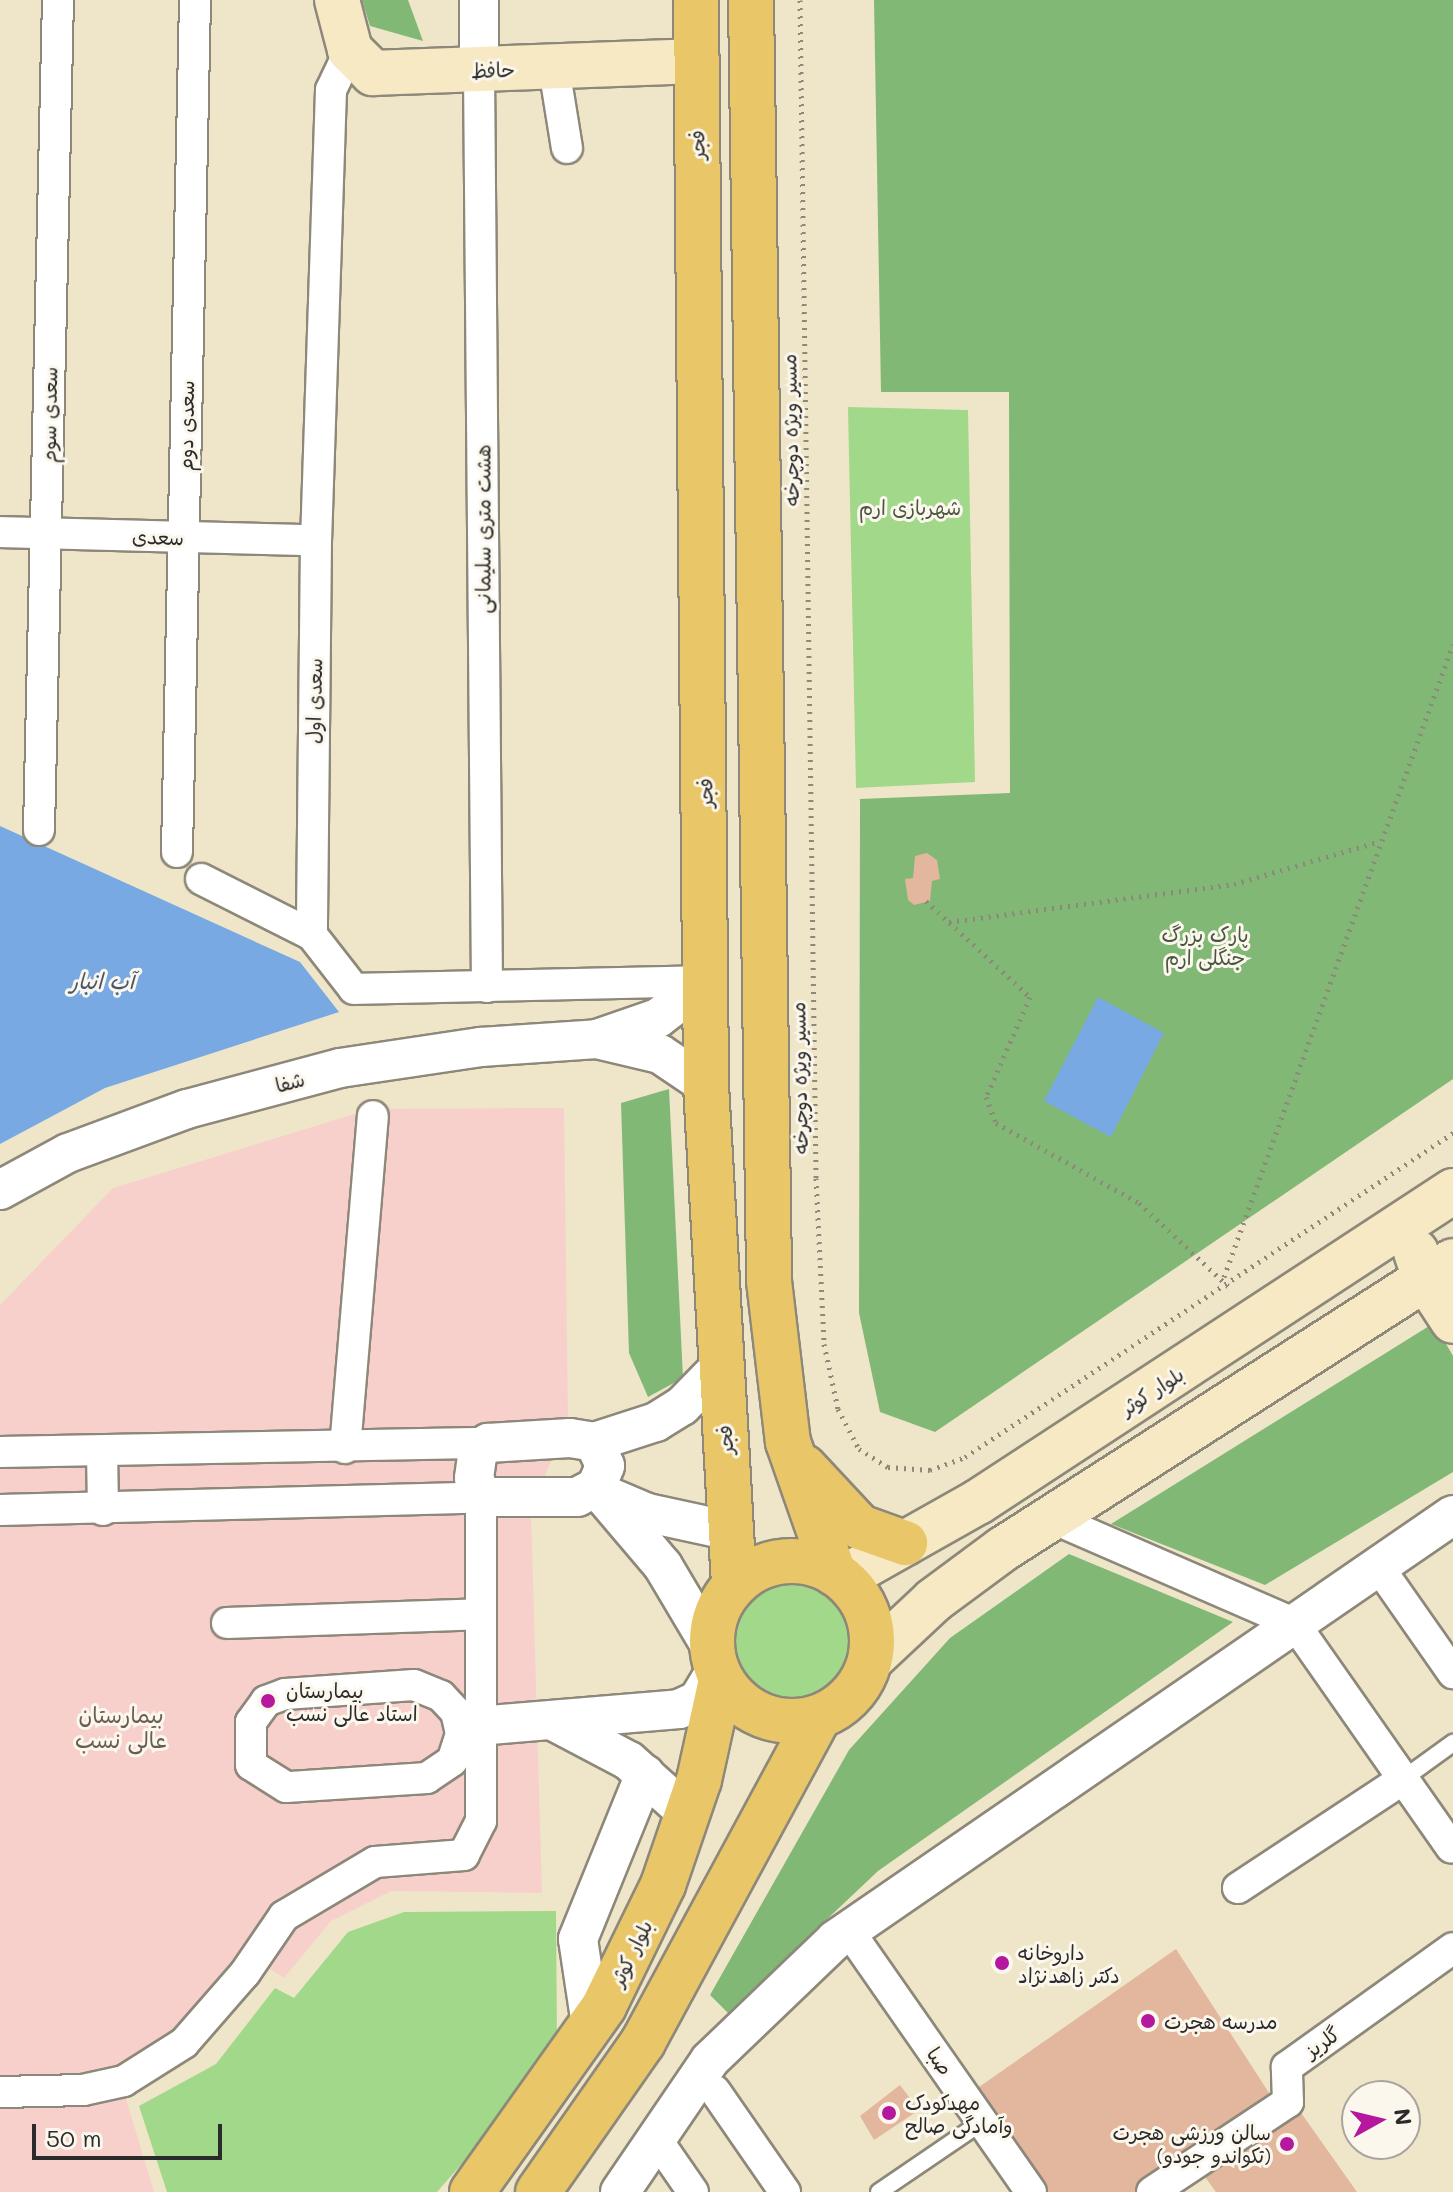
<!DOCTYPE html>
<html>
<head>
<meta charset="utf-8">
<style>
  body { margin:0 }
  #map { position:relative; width:1453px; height:2192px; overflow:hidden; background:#efe6c9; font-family:Mali,"Playpen Sans Arabic",sans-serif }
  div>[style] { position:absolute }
  .built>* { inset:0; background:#f7d0cc }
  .green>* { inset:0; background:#a2d889 }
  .round { border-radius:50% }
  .forest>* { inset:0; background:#81b875 }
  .water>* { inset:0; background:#79a9e3 }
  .building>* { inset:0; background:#e2b79d }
  .path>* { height:5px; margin-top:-2.5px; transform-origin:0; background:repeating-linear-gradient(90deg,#8d887a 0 2px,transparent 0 8px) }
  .roads { filter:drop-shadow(2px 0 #8d887a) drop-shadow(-2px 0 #8d887a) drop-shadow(0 2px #8d887a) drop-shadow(0 -2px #8d887a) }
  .service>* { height:16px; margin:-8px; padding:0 8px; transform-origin:8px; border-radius:8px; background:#fff }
  .minor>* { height:30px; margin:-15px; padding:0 15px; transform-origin:15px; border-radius:15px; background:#fff }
  .tertiary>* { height:38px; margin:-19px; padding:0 19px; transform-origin:19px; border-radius:19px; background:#fff }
  .secondary>* { height:44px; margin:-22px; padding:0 22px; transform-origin:22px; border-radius:22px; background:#f6e9c3 }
  .primary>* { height:44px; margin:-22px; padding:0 22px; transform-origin:22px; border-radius:22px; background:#e9c769 }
  .primary>.ring { margin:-22px; padding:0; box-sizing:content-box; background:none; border:44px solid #e9c769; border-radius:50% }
  .dots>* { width:22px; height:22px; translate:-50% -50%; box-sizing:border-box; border:4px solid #fbf7ec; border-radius:50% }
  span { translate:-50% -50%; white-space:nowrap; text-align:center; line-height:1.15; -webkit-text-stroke:6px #fbf7ec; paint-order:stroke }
  .street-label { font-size:20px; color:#2b2b2b }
  .park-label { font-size:20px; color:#495642 }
  .poi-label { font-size:20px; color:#2b2b2b }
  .left { translate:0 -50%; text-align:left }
  .right { translate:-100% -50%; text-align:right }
  .water-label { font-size:22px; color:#46576b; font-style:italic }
  .neighbourhood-label { font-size:22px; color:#6b5c53 }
  .north { position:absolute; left:1341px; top:2080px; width:80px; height:80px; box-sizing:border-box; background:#fbf7ec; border:2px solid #a8a59f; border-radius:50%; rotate:82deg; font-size:22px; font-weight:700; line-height:32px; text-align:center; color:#2b2b2b }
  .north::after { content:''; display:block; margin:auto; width:28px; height:36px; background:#b5179e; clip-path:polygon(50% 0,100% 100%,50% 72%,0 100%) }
  .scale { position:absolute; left:32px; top:2124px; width:190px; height:36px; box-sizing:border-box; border:4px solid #2b2b2b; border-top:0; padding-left:10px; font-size:24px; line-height:28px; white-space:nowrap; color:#2b2b2b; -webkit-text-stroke:6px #fbf7ec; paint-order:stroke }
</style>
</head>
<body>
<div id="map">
  <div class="built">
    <i style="clip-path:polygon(564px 1108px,568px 1418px,531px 1511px,542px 1893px,391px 1891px,331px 1921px,284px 1978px,264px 1965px,214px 2033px,160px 2073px,123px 2089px,154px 2192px,0 2192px,0 1305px,113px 1188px,371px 1109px)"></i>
  </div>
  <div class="green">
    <i style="clip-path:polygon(848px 407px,968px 410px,975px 782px,856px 788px)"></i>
    <i class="round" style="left:726px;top:1578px;width:132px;height:132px"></i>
    <i style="clip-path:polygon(556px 1911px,557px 2040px,495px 2126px,437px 2192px,167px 2192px,139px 2106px,216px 2064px,275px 1988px,294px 1998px,348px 1932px,404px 1912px)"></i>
  </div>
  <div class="forest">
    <i style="clip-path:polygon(362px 0,408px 0,423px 41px,370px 26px)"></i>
    <i style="clip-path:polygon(874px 0,1453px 0,1453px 1079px,935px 1432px,880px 1412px,859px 1313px,860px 799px,1010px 793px,1009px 392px,881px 392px)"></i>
    <i style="clip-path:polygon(669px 1089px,683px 1378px,648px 1397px,629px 1353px,621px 1103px)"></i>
    <i style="clip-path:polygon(1434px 1323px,1453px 1356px,1453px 1472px,1265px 1585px,1111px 1524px)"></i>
    <i style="clip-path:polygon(1069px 1554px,1233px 1622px,878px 1871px,728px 2013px,710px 1995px,849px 1750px,950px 1638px)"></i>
  </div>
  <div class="water">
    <i style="clip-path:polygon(0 826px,300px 962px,339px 1012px,105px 1088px,0 1144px)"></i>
    <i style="clip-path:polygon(1098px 997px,1164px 1033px,1111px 1137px,1044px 1101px)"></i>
  </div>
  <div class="building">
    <i style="clip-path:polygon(927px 853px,937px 860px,940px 879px,932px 881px,930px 901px,914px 905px,908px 900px,905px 879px,913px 878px,915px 856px)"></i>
    <i style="clip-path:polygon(1176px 1949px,1284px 2116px,1170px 2192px,1039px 2192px,969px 2094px)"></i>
    <i style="clip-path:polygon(900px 2085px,919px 2110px,874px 2140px,860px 2116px)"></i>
    <i style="clip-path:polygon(1299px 2110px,1357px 2192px,1216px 2192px,1205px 2177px)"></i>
  </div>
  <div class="path">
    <i style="left:800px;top:0;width:1178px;rotate:89.22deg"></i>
    <i style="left:816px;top:1178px;width:166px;rotate:87.2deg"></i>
    <i style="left:824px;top:1344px;width:66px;rotate:77.8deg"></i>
    <i style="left:838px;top:1409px;width:45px;rotate:62.3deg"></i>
    <i style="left:859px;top:1449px;width:34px;rotate:32deg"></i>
    <i style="left:888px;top:1467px;width:42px;rotate:4.1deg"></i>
    <i style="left:930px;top:1470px;width:37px;rotate:-20deg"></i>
    <i style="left:965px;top:1457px;width:586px;rotate:-33.58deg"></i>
    <i style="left:926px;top:901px;width:142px;rotate:42.7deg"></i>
    <i style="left:1030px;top:997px;width:109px;rotate:113.7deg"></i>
    <i style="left:986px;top:1097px;width:28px;rotate:69deg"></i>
    <i style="left:996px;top:1123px;width:164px;rotate:29.2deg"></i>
    <i style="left:1139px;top:1203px;width:125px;rotate:43deg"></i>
    <i style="left:949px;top:922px;width:288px;rotate:-7.6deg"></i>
    <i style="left:1234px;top:884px;width:150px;rotate:-16.3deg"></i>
    <i style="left:1224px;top:1277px;width:673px;rotate:-70.11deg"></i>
  </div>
  <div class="roads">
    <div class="service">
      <i style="left:1403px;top:1779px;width:62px;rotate:-35.8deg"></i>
      <i style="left:879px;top:2192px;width:125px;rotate:-34.2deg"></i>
    </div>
    <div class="minor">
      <i style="left:350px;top:50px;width:44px;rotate:115.4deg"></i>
      <i style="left:331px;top:90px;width:450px;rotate:91.9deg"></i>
      <i style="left:316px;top:540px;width:395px;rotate:90.6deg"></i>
      <i style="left:312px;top:935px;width:68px;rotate:52.1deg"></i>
      <i style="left:354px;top:989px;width:353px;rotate:-1.3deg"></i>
      <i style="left:554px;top:68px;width:81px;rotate:80.8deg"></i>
      <i style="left:479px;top:71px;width:916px;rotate:89.5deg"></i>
      <i style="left:0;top:532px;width:316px;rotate:1.5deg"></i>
      <i style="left:39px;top:830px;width:830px;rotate:-88.69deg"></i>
      <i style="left:177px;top:852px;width:852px;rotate:-88.79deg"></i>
      <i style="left:201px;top:879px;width:124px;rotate:26.8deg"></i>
      <i style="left:345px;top:1448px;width:333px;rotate:-85.2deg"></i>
      <i style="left:102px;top:1451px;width:59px;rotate:89deg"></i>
      <i style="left:0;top:1452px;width:488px;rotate:-1.1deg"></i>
      <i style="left:0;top:1510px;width:481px;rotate:-1.5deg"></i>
      <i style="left:481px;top:1497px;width:324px;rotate:90deg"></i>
      <i style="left:481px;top:1821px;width:38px;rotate:117deg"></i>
      <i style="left:464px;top:1855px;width:89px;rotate:175.5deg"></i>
      <i style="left:375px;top:1862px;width:106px;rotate:149.3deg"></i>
      <i style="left:284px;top:1916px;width:69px;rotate:124.4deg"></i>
      <i style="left:245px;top:1973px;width:93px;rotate:131.1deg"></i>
      <i style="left:184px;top:2043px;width:71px;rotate:147.7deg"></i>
      <i style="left:124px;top:2081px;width:42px;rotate:167.6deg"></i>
      <i style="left:83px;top:2090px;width:83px;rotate:178.6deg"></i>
      <i style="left:1052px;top:1518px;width:264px;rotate:23.5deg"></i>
      <i style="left:1294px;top:1623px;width:274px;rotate:55deg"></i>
      <i style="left:1378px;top:1566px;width:131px;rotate:55deg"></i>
      <i style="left:227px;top:1623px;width:252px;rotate:-2deg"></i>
      <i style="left:414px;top:1685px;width:29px;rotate:22deg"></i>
      <i style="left:441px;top:1696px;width:22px;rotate:47deg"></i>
      <i style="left:456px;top:1712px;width:23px;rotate:77deg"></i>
      <i style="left:461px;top:1734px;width:28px;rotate:108deg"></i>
      <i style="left:452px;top:1761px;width:30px;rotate:146deg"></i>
      <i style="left:427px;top:1778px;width:141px;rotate:176.3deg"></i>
      <i style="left:286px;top:1787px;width:41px;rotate:-147.8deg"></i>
      <i style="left:251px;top:1765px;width:43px;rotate:-90deg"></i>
      <i style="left:251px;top:1722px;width:26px;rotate:-54deg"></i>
      <i style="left:266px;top:1701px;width:20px;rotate:-20deg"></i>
      <i style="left:285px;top:1694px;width:129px;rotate:-4deg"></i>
      <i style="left:1238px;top:1888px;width:198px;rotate:-33.4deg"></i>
      <i style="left:849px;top:1931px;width:318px;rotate:55.1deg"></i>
      <i style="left:715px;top:2091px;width:123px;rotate:55.3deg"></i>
      <i style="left:657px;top:2140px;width:63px;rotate:55.3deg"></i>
      <i style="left:1152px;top:2192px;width:163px;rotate:-33.5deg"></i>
      <i style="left:1288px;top:2102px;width:35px;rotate:-92deg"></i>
      <i style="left:1287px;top:2067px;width:204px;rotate:-35.6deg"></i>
    </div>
    <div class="tertiary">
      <i style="left:479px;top:0;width:71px;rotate:90deg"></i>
      <i style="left:706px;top:1085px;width:55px;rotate:-146deg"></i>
      <i style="left:660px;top:1054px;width:65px;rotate:-166.6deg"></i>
      <i style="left:597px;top:1039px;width:65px;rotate:-19deg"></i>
      <i style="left:658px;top:1018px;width:61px;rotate:-37.1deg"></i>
      <i style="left:0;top:1190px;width:77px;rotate:-28.6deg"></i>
      <i style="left:68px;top:1153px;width:127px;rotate:-20.3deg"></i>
      <i style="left:187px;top:1109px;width:158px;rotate:-15deg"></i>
      <i style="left:340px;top:1068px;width:143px;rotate:-8.5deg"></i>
      <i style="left:481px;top:1047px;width:116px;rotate:-3.9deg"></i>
      <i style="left:570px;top:1438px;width:24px;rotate:9deg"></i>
      <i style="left:594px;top:1442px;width:26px;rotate:65deg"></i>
      <i style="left:605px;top:1466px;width:23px;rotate:113deg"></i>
      <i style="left:596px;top:1487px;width:21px;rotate:152deg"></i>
      <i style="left:577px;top:1497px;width:96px;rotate:180deg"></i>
      <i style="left:481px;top:1497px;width:20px;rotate:-110deg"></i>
      <i style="left:474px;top:1478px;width:27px;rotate:-82deg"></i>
      <i style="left:478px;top:1451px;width:13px;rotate:-39deg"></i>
      <i style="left:488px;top:1443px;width:82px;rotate:-3.5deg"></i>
      <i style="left:594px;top:1442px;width:65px;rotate:-17.9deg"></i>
      <i style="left:656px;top:1422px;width:31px;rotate:-32deg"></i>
      <i style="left:682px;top:1406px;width:54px;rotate:-45.7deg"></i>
      <i style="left:596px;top:1487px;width:104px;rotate:49.7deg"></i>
      <i style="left:663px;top:1566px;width:94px;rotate:59.3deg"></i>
      <i style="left:612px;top:1498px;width:39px;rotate:23deg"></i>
      <i style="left:648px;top:1513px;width:85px;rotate:12.2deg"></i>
      <i style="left:557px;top:1723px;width:81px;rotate:27.8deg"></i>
      <i style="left:629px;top:1761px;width:79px;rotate:41.9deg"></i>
      <i style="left:478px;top:1726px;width:202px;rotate:-4.8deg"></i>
      <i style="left:679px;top:1709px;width:21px;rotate:-25deg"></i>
      <i style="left:698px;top:1700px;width:35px;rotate:-59deg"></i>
      <i style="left:591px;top:2025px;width:87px;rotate:-98.6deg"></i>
      <i style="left:578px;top:1939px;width:178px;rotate:-67.9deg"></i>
      <i style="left:620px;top:2192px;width:160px;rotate:-55.7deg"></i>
      <i style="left:710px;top:2060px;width:173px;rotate:-43.8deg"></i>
      <i style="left:835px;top:1940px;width:750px;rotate:-34.52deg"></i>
    </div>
    <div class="secondary">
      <i style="left:337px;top:0;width:52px;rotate:75.4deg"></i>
      <i style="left:350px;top:50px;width:33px;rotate:45deg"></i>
      <i style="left:373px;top:73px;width:324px;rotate:-2.1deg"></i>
      <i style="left:1416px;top:1252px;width:28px;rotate:71deg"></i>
      <i style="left:1425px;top:1278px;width:51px;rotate:56.9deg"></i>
      <i style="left:843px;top:1578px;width:155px;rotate:-29.4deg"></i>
      <i style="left:978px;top:1502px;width:568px;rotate:-33.21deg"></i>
      <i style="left:871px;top:1659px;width:86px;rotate:-43.1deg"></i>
      <i style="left:934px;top:1600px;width:86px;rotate:-36.5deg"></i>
      <i style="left:1003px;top:1549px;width:534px;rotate:-32.62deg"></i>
    </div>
    <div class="primary">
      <i style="left:696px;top:0;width:1085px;rotate:89.47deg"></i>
      <i style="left:706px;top:1085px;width:501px;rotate:86.79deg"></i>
      <i style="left:751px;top:0;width:1281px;rotate:89.19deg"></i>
      <i style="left:769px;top:1281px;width:162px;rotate:83.3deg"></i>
      <i style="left:788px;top:1442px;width:139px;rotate:70.7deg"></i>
      <i style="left:804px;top:1467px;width:82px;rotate:47deg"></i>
      <i style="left:860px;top:1527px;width:48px;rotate:19.6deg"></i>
      <i class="ring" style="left:712px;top:1561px;width:116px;height:116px"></i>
      <i style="left:472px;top:2192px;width:228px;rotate:-54.6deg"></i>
      <i style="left:604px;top:2006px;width:135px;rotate:-64deg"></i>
      <i style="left:663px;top:1885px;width:111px;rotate:-71.1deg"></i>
      <i style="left:699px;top:1780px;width:102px;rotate:-77.6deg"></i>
      <i style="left:538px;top:2192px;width:183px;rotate:-55deg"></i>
      <i style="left:643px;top:2042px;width:367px;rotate:-61.6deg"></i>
    </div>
  </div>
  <div class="dots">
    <i style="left:268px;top:1701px;background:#b5179e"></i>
    <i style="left:1002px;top:1963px;background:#b5179e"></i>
    <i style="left:1148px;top:2021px;background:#b5179e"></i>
    <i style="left:889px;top:2113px;background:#b5179e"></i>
    <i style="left:1287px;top:2144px;background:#b5179e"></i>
  </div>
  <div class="street-label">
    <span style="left:493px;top:70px;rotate:-2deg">حافظ</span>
    <span style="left:697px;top:145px;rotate:-91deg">فجر</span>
    <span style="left:49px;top:415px;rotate:-89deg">سعدی سوم</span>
    <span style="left:186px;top:426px;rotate:-89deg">سعدی دوم</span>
    <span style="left:790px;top:430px;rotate:-91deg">مسیر ویژه دوچرخه</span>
    <span style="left:483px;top:529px;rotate:-90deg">هشت متری سلیمانی</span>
    <span style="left:158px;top:537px;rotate:2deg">سعدی</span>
    <span style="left:314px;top:701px;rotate:-89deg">سعدی اول</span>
    <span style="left:705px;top:793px;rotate:-91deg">فجر</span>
    <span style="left:799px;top:1078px;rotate:-91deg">مسیر ویژه دوچرخه</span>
    <span style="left:290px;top:1082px;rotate:-15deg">شفا</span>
    <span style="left:1152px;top:1391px;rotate:-33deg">بلوار کوثر</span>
    <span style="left:725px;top:1440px;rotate:-94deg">فجر</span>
    <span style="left:631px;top:1953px;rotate:-64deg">بلوار کوثر</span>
    <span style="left:1322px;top:2042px;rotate:-35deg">گلریز</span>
    <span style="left:940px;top:2061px;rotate:55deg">صبا</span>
  </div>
  <div class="park-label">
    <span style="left:910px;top:507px">شهربازی ارم</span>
    <span style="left:1205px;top:946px">پارک بزرگ<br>جنگلی ارم</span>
  </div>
  <div class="poi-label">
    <span class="left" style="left:286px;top:1702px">بیمارستان<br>استاد عالی نسب</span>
    <span class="left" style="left:1018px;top:1964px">داروخانه<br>دکتر زاهدنژاد</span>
    <span class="left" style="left:1164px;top:2021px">مدرسه هجرت</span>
    <span class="left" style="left:905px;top:2114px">مهدکودک<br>وآمادگی صالح</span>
    <span class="right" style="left:1271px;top:2144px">سالن ورزشی هجرت<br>(تکواندو جودو)</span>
  </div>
  <div class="water-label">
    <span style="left:102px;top:981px">آب انبار</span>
  </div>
  <div class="neighbourhood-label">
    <span style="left:121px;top:1727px">بیمارستان<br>عالی نسب</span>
  </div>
  <div class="north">N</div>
  <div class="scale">50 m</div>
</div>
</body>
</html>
